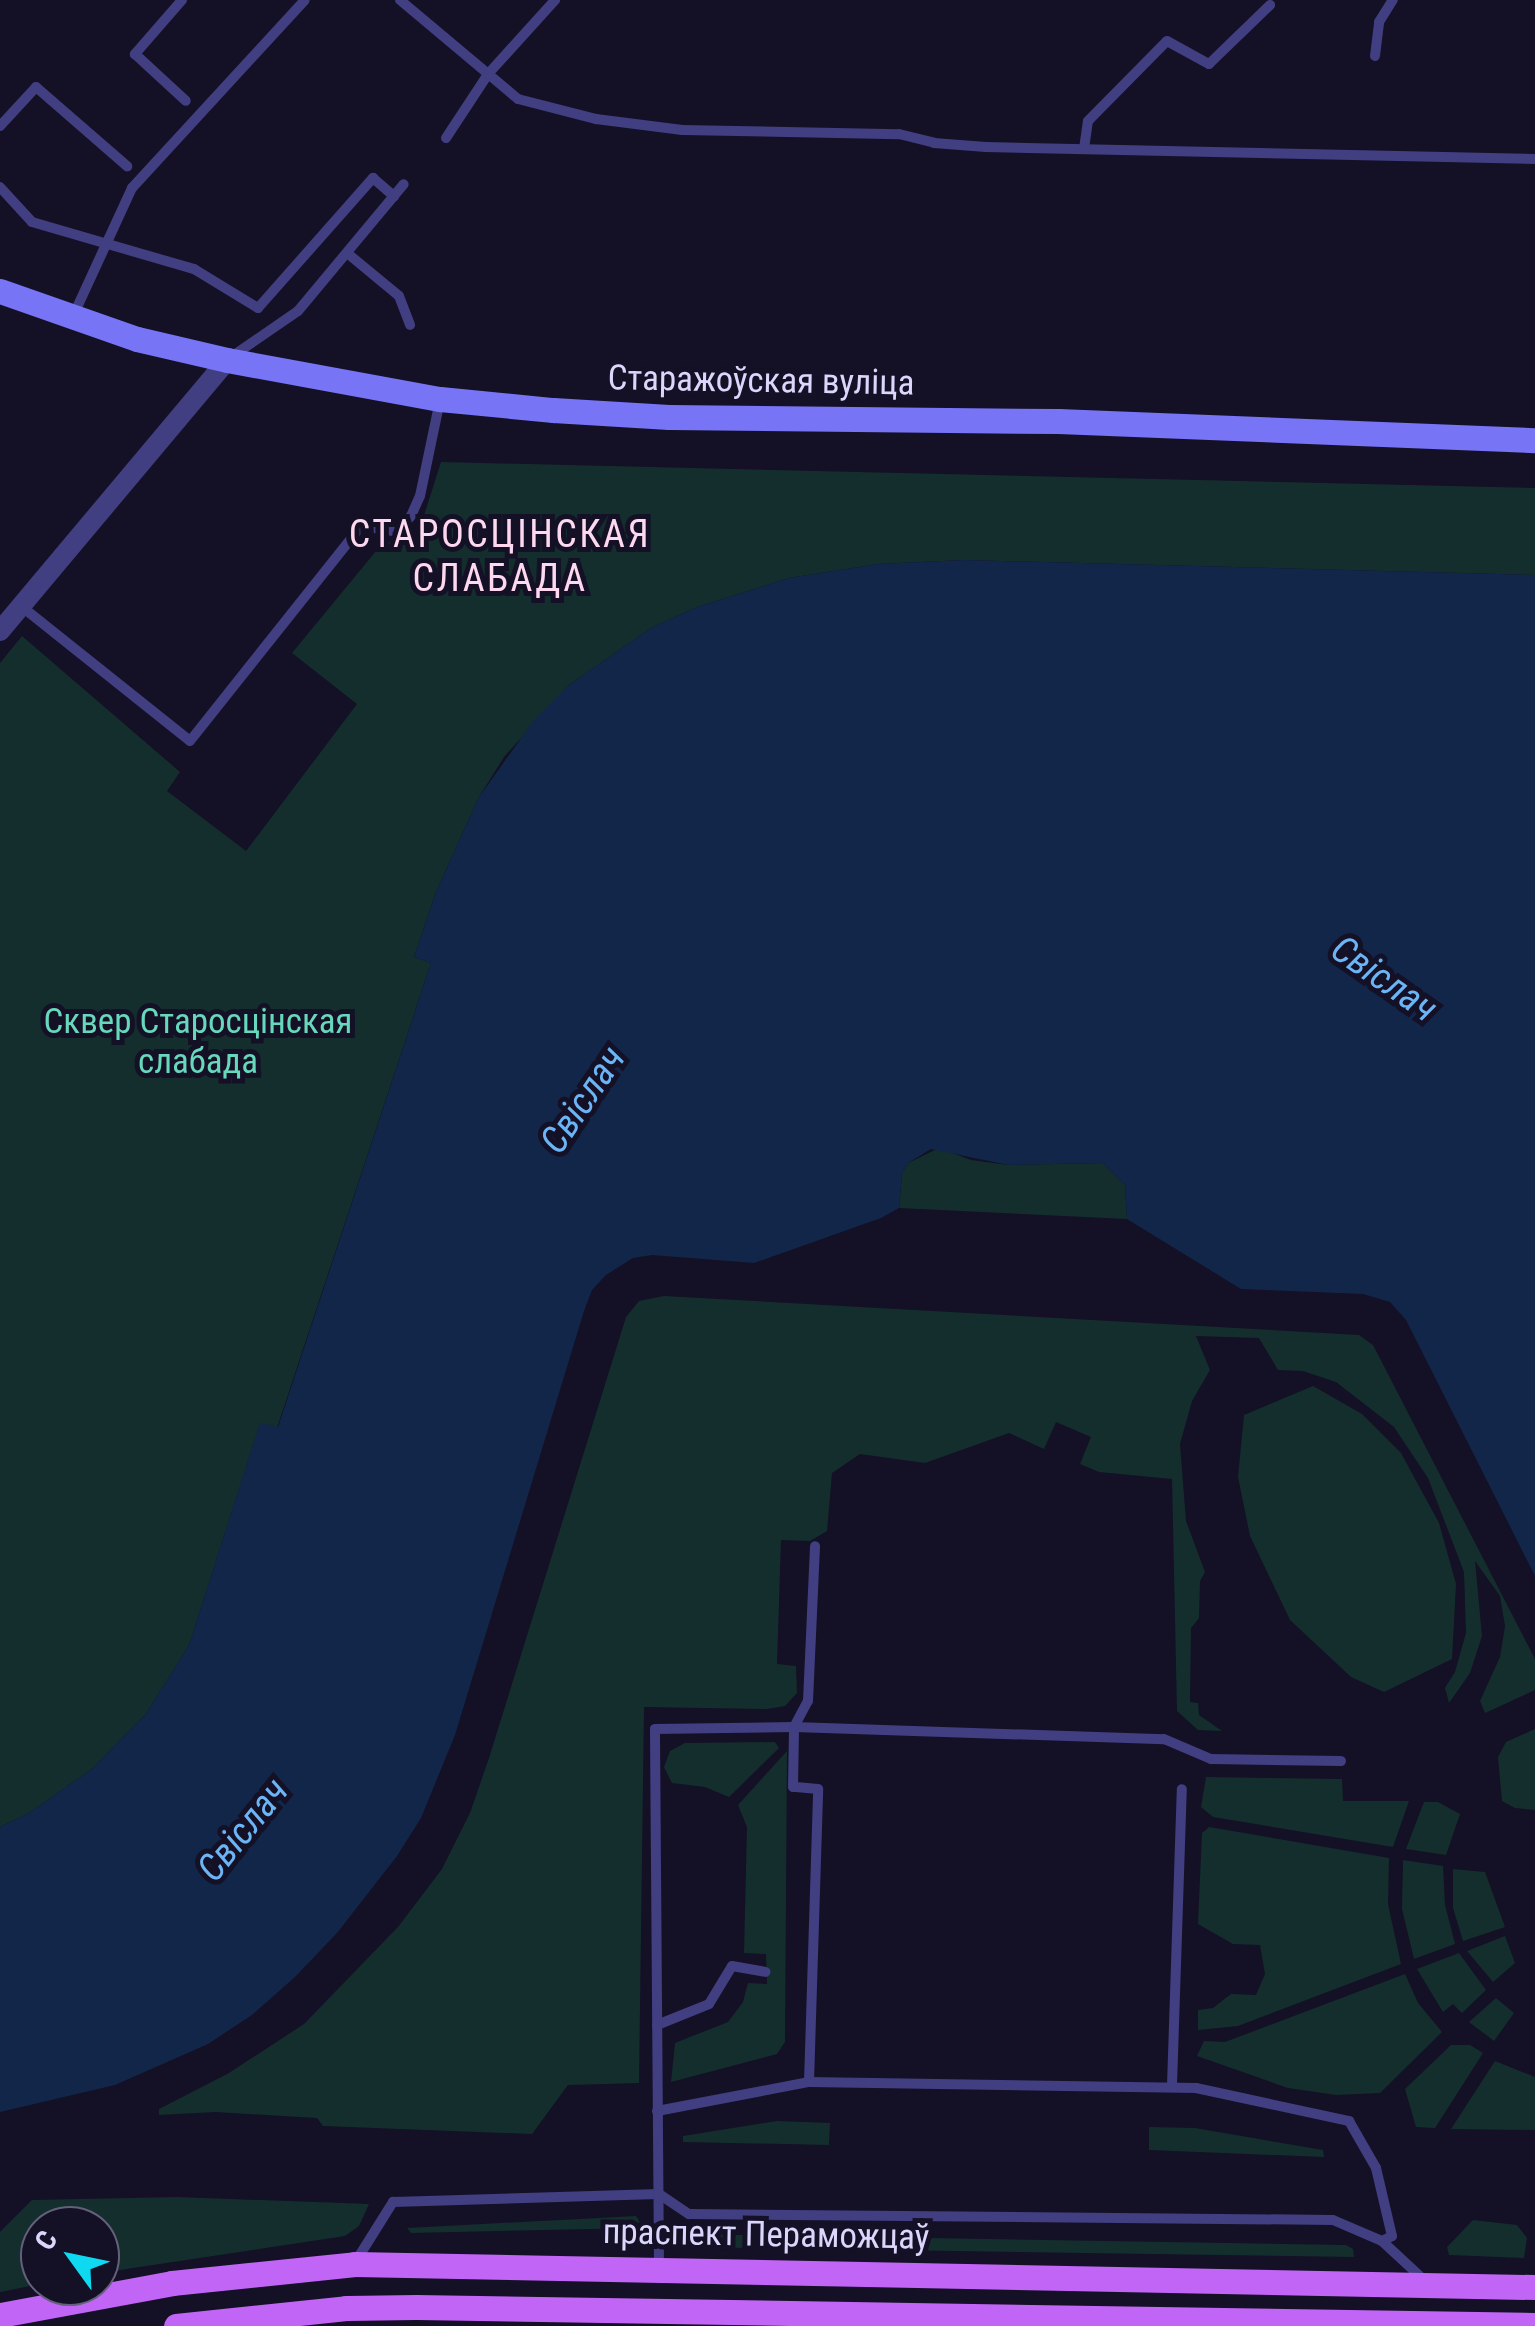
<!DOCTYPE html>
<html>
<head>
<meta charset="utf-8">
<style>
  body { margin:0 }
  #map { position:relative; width:1535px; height:2326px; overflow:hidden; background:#141025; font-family:"Roboto Condensed",sans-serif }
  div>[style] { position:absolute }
  .green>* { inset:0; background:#142e2d }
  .water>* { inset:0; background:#112648 }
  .service>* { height:10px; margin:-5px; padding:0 5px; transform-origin:5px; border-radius:5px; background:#413e81 }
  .minor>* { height:20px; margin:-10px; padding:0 10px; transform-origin:10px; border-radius:10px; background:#413e81 }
  .secondary>* { height:25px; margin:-12.5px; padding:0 12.5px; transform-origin:12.5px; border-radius:12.5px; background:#7774f6 }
  .primary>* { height:25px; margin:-12.5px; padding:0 12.5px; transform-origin:12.5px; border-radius:12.5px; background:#c065f5 }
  span { translate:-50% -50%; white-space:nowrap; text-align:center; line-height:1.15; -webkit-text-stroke:10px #141025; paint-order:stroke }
  .street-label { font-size:35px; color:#dbd7fc }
  .park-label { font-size:35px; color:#67d8bc }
  .neighbourhood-label { font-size:38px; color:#fdd8ef; letter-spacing:2.5px }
  .water-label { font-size:38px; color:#6bb5f6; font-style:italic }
  .north { position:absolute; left:20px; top:2206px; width:100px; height:100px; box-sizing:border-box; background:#141025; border:2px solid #64607b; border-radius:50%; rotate:303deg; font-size:28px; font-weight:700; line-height:40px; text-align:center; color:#dbd7fc }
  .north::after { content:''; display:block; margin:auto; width:35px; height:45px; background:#0fd9f0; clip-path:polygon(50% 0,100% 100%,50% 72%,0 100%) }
</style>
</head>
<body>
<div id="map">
  <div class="green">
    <i style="clip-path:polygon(441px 462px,1535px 488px,1535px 575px,965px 560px,878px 564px,789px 578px,697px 607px,651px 628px,569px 685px,504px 757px,479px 797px,436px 892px,414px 957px,431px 963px,277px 1428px,260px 1424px,189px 1645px,146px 1714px,92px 1769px,29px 1813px,0 1827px,0 663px,22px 636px,180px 772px,167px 791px,246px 851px,357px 704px,292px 653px,381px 545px,419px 531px)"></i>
    <i style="clip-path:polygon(939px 1148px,971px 1160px,1008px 1165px,1103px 1163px,1125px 1185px,1127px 1219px,899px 1208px,902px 1173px,908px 1163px)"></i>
    <i style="clip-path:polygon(664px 1296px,1359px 1335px,1373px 1345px,1535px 1659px,1535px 1690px,1485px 1713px,1480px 1701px,1500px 1657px,1505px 1626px,1500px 1596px,1475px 1561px,1482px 1636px,1470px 1673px,1449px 1703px,1445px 1688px,1455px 1672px,1466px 1633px,1464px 1572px,1428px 1478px,1394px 1427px,1336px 1382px,1303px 1371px,1278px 1370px,1259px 1338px,1196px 1336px,1210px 1370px,1192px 1401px,1180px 1444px,1186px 1521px,1205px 1572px,1200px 1581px,1199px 1618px,1191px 1628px,1190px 1702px,1198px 1703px,1199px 1715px,1222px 1731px,1198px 1730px,1177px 1711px,1172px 1479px,1099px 1472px,1080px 1464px,1091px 1437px,1056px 1422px,1044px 1449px,1009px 1433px,925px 1463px,860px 1454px,832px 1473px,827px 1531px,810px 1541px,781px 1540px,777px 1664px,796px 1666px,797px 1693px,785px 1706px,767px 1709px,644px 1707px,639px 2083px,568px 2085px,532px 2134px,323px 2126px,317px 2118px,216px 2112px,159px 2115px,159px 2109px,229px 2073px,304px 2024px,398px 1927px,442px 1869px,470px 1813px,489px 1758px,626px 1317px,639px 1301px)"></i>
    <i style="clip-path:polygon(1313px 1386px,1362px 1414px,1401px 1453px,1439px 1523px,1456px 1584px,1452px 1659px,1384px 1692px,1351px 1677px,1290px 1620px,1250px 1536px,1238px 1477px,1244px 1415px)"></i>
    <i style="clip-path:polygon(1535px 1729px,1535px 1810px,1515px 1808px,1502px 1801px,1498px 1757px,1506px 1742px)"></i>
    <i style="clip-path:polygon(775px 1742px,779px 1748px,729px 1797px,705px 1787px,672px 1783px,664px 1767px,670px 1751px,685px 1743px)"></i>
    <i style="clip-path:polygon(787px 1751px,785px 2042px,777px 2054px,671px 2082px,675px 2043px,728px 2022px,743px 2002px,748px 1983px,767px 1984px,766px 1954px,744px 1953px,747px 1827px,738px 1805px)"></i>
    <i style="clip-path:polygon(1206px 1777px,1342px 1779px,1343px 1801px,1409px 1801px,1393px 1847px,1213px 1817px,1201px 1807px)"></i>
    <i style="clip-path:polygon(1424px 1802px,1438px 1802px,1460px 1814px,1446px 1855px,1406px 1849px)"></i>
    <i style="clip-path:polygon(1209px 1827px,1389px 1858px,1388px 1904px,1401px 1964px,1238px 2026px,1198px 2030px,1198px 2010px,1213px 2008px,1231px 1994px,1256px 1995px,1265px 1974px,1260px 1945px,1233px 1944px,1198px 1924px,1202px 1833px)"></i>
    <i style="clip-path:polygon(1403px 1860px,1443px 1866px,1445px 1905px,1455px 1944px,1414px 1959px,1402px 1909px)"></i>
    <i style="clip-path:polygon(1453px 1869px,1485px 1872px,1505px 1927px,1463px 1941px,1453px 1908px)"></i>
    <i style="clip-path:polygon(1505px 1936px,1515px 1963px,1493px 1982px,1467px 1951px)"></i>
    <i style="clip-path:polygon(1459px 1953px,1486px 1990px,1462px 2013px,1453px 2004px,1443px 2012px,1417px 1969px)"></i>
    <i style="clip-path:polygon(1405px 1974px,1418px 2003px,1442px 2032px,1380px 2093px,1336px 2095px,1288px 2088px,1197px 2056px,1204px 2041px,1225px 2042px)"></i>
    <i style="clip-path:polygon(1496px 1998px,1514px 2013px,1494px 2041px,1469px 2022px)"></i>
    <i style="clip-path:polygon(1451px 2045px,1470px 2045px,1483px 2053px,1435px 2128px,1416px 2127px,1405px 2089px)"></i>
    <i style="clip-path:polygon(1495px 2061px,1535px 2077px,1535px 2130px,1451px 2129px)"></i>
    <i style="clip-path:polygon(777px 2121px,830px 2123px,829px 2145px,683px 2142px,683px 2136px)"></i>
    <i style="clip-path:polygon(1149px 2127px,1195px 2128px,1323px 2150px,1324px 2157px,1149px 2150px)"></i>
    <i style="clip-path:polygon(177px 2197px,369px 2204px,359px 2226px,345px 2236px,100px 2273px,100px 2226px,40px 2226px,40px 2284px,0 2292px,0 2232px,32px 2200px)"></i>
    <i style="clip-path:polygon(636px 2216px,641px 2224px,638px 2228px,411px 2233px,407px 2228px)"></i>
    <i style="clip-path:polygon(1473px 2220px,1517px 2225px,1527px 2238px,1524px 2258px,1449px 2255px,1447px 2247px)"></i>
    <i style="clip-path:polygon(689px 2234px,1346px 2245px,1353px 2249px,1354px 2257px,688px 2247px,683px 2239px)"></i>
  </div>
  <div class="water">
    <i style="clip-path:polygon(965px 560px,1535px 575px,1535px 1576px,1406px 1320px,1390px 1302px,1363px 1294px,1241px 1289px,1127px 1219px,1125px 1185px,1103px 1163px,1008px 1165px,931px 1149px,908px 1163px,902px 1173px,899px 1208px,881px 1218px,754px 1263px,652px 1255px,633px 1258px,606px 1275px,592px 1290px,584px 1311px,455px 1735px,421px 1818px,397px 1856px,337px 1933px,295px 1977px,252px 2015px,208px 2044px,115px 2085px,0 2112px,0 1827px,29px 1813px,92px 1769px,146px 1714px,189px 1645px,260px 1423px,278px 1427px,431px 963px,414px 957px,436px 892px,479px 797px,534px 720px,569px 685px,651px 628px,697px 607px,789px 578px,878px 564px)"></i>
  </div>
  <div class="service">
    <i style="left:182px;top:0;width:72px;rotate:131deg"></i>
    <i style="left:135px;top:54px;width:69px;rotate:42.7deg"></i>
    <i style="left:400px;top:0;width:154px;rotate:40deg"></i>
    <i style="left:518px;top:99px;width:81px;rotate:14.4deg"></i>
    <i style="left:596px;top:119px;width:87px;rotate:7.3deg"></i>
    <i style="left:682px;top:130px;width:217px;rotate:1.1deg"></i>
    <i style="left:899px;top:134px;width:36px;rotate:14deg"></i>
    <i style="left:934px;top:143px;width:52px;rotate:4.4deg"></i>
    <i style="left:986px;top:147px;width:549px;rotate:1.25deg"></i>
    <i style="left:1375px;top:56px;width:34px;rotate:-83deg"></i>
    <i style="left:1379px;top:22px;width:26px;rotate:-58deg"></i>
    <i style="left:0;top:126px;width:53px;rotate:-47.3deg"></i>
    <i style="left:36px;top:87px;width:121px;rotate:41deg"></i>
    <i style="left:446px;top:138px;width:77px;rotate:-56.7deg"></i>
    <i style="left:488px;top:74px;width:100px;rotate:-47.8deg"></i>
    <i style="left:1084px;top:149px;width:28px;rotate:-82deg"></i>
    <i style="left:1088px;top:121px;width:112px;rotate:-45.4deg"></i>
    <i style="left:1167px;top:41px;width:48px;rotate:28.7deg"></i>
    <i style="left:1209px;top:64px;width:85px;rotate:-44deg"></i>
    <i style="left:0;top:187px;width:47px;rotate:47.6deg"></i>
    <i style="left:32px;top:222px;width:169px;rotate:16.2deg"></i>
    <i style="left:194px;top:269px;width:75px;rotate:31.4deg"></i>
    <i style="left:258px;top:308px;width:174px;rotate:-48.5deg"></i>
    <i style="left:373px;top:178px;width:28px;rotate:41deg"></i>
    <i style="left:347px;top:253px;width:67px;rotate:39.6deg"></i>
    <i style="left:399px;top:296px;width:31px;rotate:69deg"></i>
    <i style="left:74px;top:314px;width:139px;rotate:-65.3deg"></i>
    <i style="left:132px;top:188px;width:255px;rotate:-47.4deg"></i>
    <i style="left:231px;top:357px;width:81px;rotate:-34.5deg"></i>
    <i style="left:298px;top:311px;width:165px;rotate:-50.2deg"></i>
    <i style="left:21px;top:606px;width:216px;rotate:38.6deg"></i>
    <i style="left:190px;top:741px;width:275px;rotate:-51.5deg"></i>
    <i style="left:361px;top:526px;width:36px;rotate:9deg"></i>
    <i style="left:397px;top:532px;width:21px;rotate:-49deg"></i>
    <i style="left:411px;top:516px;width:22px;rotate:-66deg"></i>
    <i style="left:420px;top:496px;width:98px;rotate:-78.2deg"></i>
    <i style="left:657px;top:2025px;width:56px;rotate:-22deg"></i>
    <i style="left:709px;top:2004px;width:44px;rotate:-58.8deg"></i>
    <i style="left:732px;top:1966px;width:34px;rotate:10deg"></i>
    <i style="left:809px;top:2082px;width:293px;rotate:-88.2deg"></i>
    <i style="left:818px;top:1789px;width:25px;rotate:-175deg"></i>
    <i style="left:793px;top:1787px;width:60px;rotate:-89deg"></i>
    <i style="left:794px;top:1727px;width:370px;rotate:1.9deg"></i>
    <i style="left:1164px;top:1739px;width:51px;rotate:23.1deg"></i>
    <i style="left:1211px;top:1759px;width:130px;rotate:0.9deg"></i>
    <i style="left:1172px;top:2085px;width:296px;rotate:-88.1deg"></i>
    <i style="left:657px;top:2111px;width:155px;rotate:-10.8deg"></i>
    <i style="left:809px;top:2082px;width:387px;rotate:0.9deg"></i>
    <i style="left:1196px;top:2088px;width:157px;rotate:12.2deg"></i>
    <i style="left:1349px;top:2121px;width:54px;rotate:60.1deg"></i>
    <i style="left:1376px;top:2168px;width:70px;rotate:76.8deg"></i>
    <i style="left:1392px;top:2236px;width:11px;rotate:153deg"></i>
    <i style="left:356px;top:2261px;width:70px;rotate:-57.9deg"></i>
    <i style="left:393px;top:2202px;width:266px;rotate:-1.7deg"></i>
    <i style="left:659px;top:2194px;width:36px;rotate:34deg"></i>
    <i style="left:689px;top:2214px;width:644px;rotate:0.53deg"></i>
    <i style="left:1333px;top:2220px;width:53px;rotate:23.2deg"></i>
    <i style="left:1382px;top:2241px;width:59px;rotate:42.9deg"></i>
    <i style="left:659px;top:2267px;width:538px;rotate:-90.43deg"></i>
    <i style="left:655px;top:1729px;width:139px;rotate:-0.8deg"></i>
    <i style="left:794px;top:1727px;width:30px;rotate:-62deg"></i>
    <i style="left:808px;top:1701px;width:155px;rotate:-87.4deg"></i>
  </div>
  <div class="minor">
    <i style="left:0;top:631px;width:354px;rotate:-50deg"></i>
  </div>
  <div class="secondary">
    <i style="left:0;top:291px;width:145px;rotate:19.3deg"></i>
    <i style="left:137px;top:339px;width:92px;rotate:13.1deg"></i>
    <i style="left:227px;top:360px;width:217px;rotate:10.4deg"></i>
    <i style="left:440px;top:399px;width:114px;rotate:5.6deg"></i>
    <i style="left:553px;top:410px;width:116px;rotate:3.5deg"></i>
    <i style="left:669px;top:417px;width:389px;rotate:0.6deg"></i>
    <i style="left:1058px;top:421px;width:477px;rotate:2.3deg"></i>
  </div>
  <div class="primary">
    <i style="left:0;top:2315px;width:175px;rotate:-10.5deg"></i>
    <i style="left:172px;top:2283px;width:184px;rotate:-5.9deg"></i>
    <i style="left:355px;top:2264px;width:1180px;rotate:1.12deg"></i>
    <i style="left:176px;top:2326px;width:171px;rotate:-6deg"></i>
    <i style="left:346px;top:2308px;width:70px;rotate:-0.8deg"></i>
    <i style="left:416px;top:2307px;width:1119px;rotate:0.92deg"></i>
  </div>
  <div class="street-label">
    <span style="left:761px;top:381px;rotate:1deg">Старажоўская вуліца</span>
    <span style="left:766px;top:2235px;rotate:1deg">праспект Пераможцаў</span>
  </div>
  <div class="park-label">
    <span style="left:198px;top:1042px">Сквер Старосцінская<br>слабада</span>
  </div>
  <div class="neighbourhood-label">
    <span style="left:500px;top:557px">СТАРОСЦІНСКАЯ<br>СЛАБАДА</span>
  </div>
  <div class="water-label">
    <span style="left:1384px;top:979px;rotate:35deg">Свіслач</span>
    <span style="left:583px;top:1100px;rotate:-56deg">Свіслач</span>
    <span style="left:243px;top:1830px;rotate:-51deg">Свіслач</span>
  </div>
  <div class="north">С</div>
</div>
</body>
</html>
